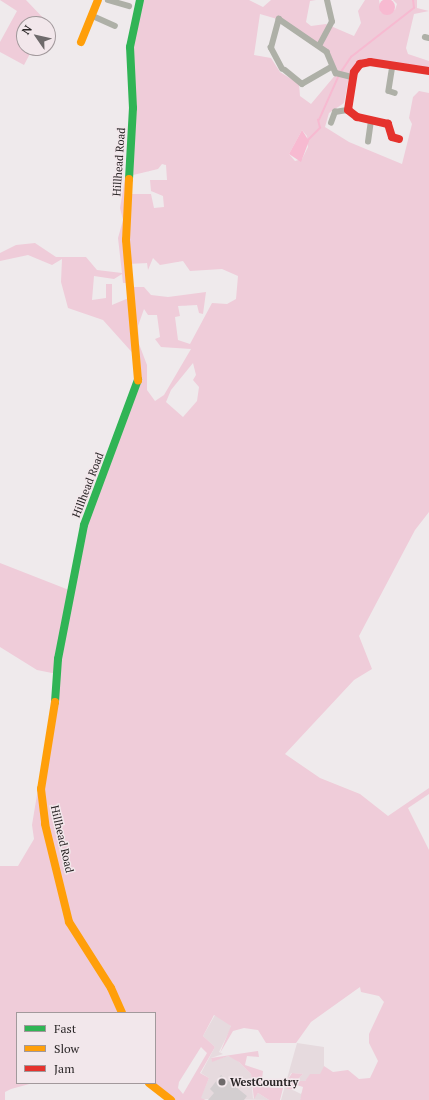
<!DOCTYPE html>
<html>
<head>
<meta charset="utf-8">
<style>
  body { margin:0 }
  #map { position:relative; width:429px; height:1100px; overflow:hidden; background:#efeaec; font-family:"PT Serif",serif }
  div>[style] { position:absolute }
  .built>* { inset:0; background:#e6dade }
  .green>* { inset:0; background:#efccd9 }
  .water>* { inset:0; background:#f7bad1 }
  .round { border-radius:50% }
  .stream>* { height:1.5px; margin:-0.75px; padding:0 0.75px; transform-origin:0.75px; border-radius:0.75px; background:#f7bad1 }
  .building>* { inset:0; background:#d3ced0 }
  .street>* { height:5.5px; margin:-2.75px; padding:0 2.75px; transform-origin:2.75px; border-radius:2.75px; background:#aeb0a7 }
  .fast>* { height:8px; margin:-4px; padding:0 4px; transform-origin:4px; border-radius:4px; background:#30b455 }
  .slow>* { height:8px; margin:-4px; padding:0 4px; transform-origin:4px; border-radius:4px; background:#ff9f0a }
  .jam>* { height:8px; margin:-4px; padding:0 4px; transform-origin:4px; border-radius:4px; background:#e5322d }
  .dots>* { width:11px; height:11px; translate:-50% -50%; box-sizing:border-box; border:2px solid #f2e7eb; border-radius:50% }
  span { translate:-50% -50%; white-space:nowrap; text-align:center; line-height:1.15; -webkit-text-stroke:3px #f2e7eb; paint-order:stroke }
  .street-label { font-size:11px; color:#292526 }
  .poi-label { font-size:11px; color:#292526; font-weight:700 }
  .left { translate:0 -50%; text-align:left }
  .legend { position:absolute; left:16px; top:1012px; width:140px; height:72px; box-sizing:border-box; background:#f2e7eb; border:1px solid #a2999c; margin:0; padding:5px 7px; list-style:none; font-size:12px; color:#292526 }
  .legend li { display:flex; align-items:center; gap:8px; height:20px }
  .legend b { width:20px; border:1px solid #a2999c }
  .north { position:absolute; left:16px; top:16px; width:40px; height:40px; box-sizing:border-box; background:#f2e7eb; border:1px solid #a2999c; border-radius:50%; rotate:304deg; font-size:11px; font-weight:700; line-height:16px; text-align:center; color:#292526 }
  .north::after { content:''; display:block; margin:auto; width:14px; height:18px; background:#6e6a6b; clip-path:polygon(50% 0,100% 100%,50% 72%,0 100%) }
</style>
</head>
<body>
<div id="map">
  <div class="built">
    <i style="clip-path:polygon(215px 1015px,230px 1023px,231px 1028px,219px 1052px,223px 1054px,211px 1058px,212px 1061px,228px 1056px,237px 1060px,251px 1074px,253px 1099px,258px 1093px,269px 1100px,200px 1099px,209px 1078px,201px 1073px,215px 1047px,203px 1036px)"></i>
    <i style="clip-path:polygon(297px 1043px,324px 1047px,324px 1069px,321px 1074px,310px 1075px,305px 1081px,295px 1082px,303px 1074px,291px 1073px,285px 1086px,301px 1094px,305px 1087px,300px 1100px,281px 1100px)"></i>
  </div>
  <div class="green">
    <i style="clip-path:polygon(0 0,26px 0,47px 22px,24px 24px,24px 48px,33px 48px,24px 65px,0 52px,0 42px,17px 11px)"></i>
    <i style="clip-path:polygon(evenodd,140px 0,249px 0,263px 7px,271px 0,316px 0,310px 1px,306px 22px,311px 26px,326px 24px,354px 36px,361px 23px,358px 11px,365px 0,379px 0,381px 13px,395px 10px,397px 4px,393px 0,417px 0,417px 8px,429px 11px,414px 14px,406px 48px,408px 54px,429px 61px,429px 71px,371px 62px,349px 77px,344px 103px,329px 113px,325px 127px,349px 142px,402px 164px,412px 124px,409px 118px,413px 97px,419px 91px,429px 93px,429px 512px,415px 530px,359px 636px,372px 669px,354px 680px,285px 754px,320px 778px,360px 794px,388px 816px,429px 788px,429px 794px,408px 808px,429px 850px,429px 1100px,300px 1100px,303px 1087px,297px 1085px,295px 1089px,287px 1089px,285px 1084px,292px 1073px,303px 1074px,296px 1081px,305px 1081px,310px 1074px,320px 1074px,324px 1066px,333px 1072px,348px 1070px,359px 1079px,370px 1078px,378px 1061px,369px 1043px,369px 1034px,384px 1002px,379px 996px,361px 992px,360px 987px,311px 1022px,296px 1043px,266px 1043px,258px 1030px,244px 1028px,233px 1031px,220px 1053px,231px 1026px,214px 1015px,203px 1036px,215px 1047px,200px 1073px,209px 1078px,201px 1098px,206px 1100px,172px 1100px,155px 1083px,155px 1013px,17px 1013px,17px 1083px,33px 1083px,11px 1089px,5px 1092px,5px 1100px,0 1100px,0 866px,18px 866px,34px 839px,32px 825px,57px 674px,37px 670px,0 647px,0 563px,69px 590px,83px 529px,137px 390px,138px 359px,103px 320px,68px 308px,61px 282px,62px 259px,52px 265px,28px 255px,0 261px,0 253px,16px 245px,35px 243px,56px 257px,86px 257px,97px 270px,122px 273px,118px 238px,123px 220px,120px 208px,125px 178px,129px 175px,132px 58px,140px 0,260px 14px,284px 21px,331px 58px,337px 73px,311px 104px,300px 96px,299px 84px,280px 72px,271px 58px,254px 55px,260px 14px,140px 0,302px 130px,307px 136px,308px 147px,302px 159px,295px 161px,289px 154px,302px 130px,140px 0,162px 164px,166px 165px,167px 180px,150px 180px,151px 191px,163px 196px,164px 207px,154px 208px,151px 194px,132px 194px,129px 176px,158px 169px,162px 164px,140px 0,153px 258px,160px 265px,183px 261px,190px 271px,222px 269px,238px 276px,236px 299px,227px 304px,212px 303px,190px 344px,178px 340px,175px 317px,180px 316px,178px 306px,197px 305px,199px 313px,203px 314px,206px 292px,168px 297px,151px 295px,144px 287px,130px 287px,131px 297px,112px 305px,112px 284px,106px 284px,106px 298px,92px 300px,94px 276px,114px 279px,122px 274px,123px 283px,130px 283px,128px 264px,147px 263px,148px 270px,153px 258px,140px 0,144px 309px,148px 315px,157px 315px,160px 337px,155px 339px,161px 347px,191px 349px,164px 395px,155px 401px,147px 390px,147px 365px,139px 344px,138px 326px,144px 309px,140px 0,193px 363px,196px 375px,193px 380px,199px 387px,197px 401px,183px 417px,166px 402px,171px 390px,193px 363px,140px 0,201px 1047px,207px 1053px,183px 1094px,178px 1088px,179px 1082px,201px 1047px)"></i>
    <i style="clip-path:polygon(258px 1051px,259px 1057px,247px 1056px,245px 1065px,263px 1071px,261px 1087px,283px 1088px,280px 1100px,269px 1100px,258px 1093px,254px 1099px,251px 1074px,239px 1062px,228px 1056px,212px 1062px,211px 1058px)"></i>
  </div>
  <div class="water">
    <i class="round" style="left:379px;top:-1px;width:16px;height:16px"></i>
    <i style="clip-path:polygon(302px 130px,309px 141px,301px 162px,289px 154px)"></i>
  </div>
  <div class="stream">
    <i style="left:341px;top:72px;width:18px;rotate:-56deg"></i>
    <i style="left:351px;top:57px;width:80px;rotate:-37.9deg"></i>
    <i style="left:414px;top:8px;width:8px;rotate:-97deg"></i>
    <i style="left:319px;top:120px;width:49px;rotate:-66deg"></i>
    <i style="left:308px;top:140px;width:17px;rotate:-45deg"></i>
    <i style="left:320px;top:128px;width:8px;rotate:-104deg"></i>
  </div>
  <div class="building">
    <i style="clip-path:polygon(221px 1075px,247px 1096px,244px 1100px,208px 1100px,214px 1093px,210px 1089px)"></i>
  </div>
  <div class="street">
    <i style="left:108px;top:0;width:22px;rotate:16deg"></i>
    <i style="left:93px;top:16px;width:24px;rotate:24deg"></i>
    <i style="left:425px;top:37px;width:4px;rotate:14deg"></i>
    <i style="left:319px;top:46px;width:27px;rotate:-62deg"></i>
    <i style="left:332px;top:22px;width:23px;rotate:-103deg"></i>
    <i style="left:393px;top:65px;width:26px;rotate:99deg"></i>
    <i style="left:389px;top:91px;width:6px;rotate:18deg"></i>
    <i style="left:282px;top:69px;width:24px;rotate:-118deg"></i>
    <i style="left:271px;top:48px;width:30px;rotate:-75deg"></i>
    <i style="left:279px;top:19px;width:58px;rotate:34.5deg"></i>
    <i style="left:327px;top:52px;width:23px;rotate:67deg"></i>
    <i style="left:336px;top:73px;width:16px;rotate:14deg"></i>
    <i style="left:285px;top:70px;width:22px;rotate:39deg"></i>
    <i style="left:302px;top:84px;width:34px;rotate:-30deg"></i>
    <i style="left:331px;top:123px;width:12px;rotate:-70deg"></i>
    <i style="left:335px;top:112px;width:12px;rotate:-9deg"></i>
    <i style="left:368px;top:142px;width:22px;rotate:-82deg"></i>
  </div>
  <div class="fast">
    <i style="left:129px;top:179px;width:71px;rotate:-86.8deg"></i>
    <i style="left:133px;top:108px;width:61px;rotate:-92.8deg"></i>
    <i style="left:130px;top:47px;width:48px;rotate:-78deg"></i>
    <i style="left:55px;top:702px;width:43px;rotate:-86deg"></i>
    <i style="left:58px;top:659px;width:136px;rotate:-79deg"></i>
    <i style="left:84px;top:525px;width:155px;rotate:-69.6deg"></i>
  </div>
  <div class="slow">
    <i style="left:81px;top:42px;width:45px;rotate:-68deg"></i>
    <i style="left:129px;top:179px;width:61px;rotate:92.8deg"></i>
    <i style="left:126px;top:240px;width:141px;rotate:85.1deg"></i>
    <i style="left:55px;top:702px;width:88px;rotate:99.1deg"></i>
    <i style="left:41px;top:789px;width:35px;rotate:83deg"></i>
    <i style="left:45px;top:824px;width:101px;rotate:76.2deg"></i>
    <i style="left:69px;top:922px;width:78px;rotate:57.5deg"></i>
    <i style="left:111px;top:988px;width:27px;rotate:66deg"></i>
    <i style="left:149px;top:1083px;width:28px;rotate:38deg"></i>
  </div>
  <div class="jam">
    <i style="left:399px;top:139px;width:7px;rotate:-164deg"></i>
    <i style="left:392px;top:137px;width:14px;rotate:-107deg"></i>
    <i style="left:388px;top:124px;width:32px;rotate:-167deg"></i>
    <i style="left:357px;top:117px;width:11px;rotate:-142deg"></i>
    <i style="left:348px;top:110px;width:38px;rotate:-81deg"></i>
    <i style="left:354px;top:72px;width:10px;rotate:-53deg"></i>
    <i style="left:360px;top:64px;width:10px;rotate:-11deg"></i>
    <i style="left:370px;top:62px;width:60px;rotate:8.7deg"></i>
  </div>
  <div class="dots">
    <i style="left:222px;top:1082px;background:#6e6a6b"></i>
  </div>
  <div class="street-label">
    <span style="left:119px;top:162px;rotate:-86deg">Hillhead Road</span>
    <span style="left:88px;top:485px;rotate:-69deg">Hillhead Road</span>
    <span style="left:62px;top:839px;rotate:77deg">Hillhead Road</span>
  </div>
  <div class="poi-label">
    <span class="left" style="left:230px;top:1082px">WestCountry</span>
  </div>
  <ul class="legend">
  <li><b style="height:5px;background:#30b455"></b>Fast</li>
  <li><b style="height:5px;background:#ff9f0a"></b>Slow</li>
  <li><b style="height:5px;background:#e5322d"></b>Jam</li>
  </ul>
  <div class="north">N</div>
</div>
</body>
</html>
